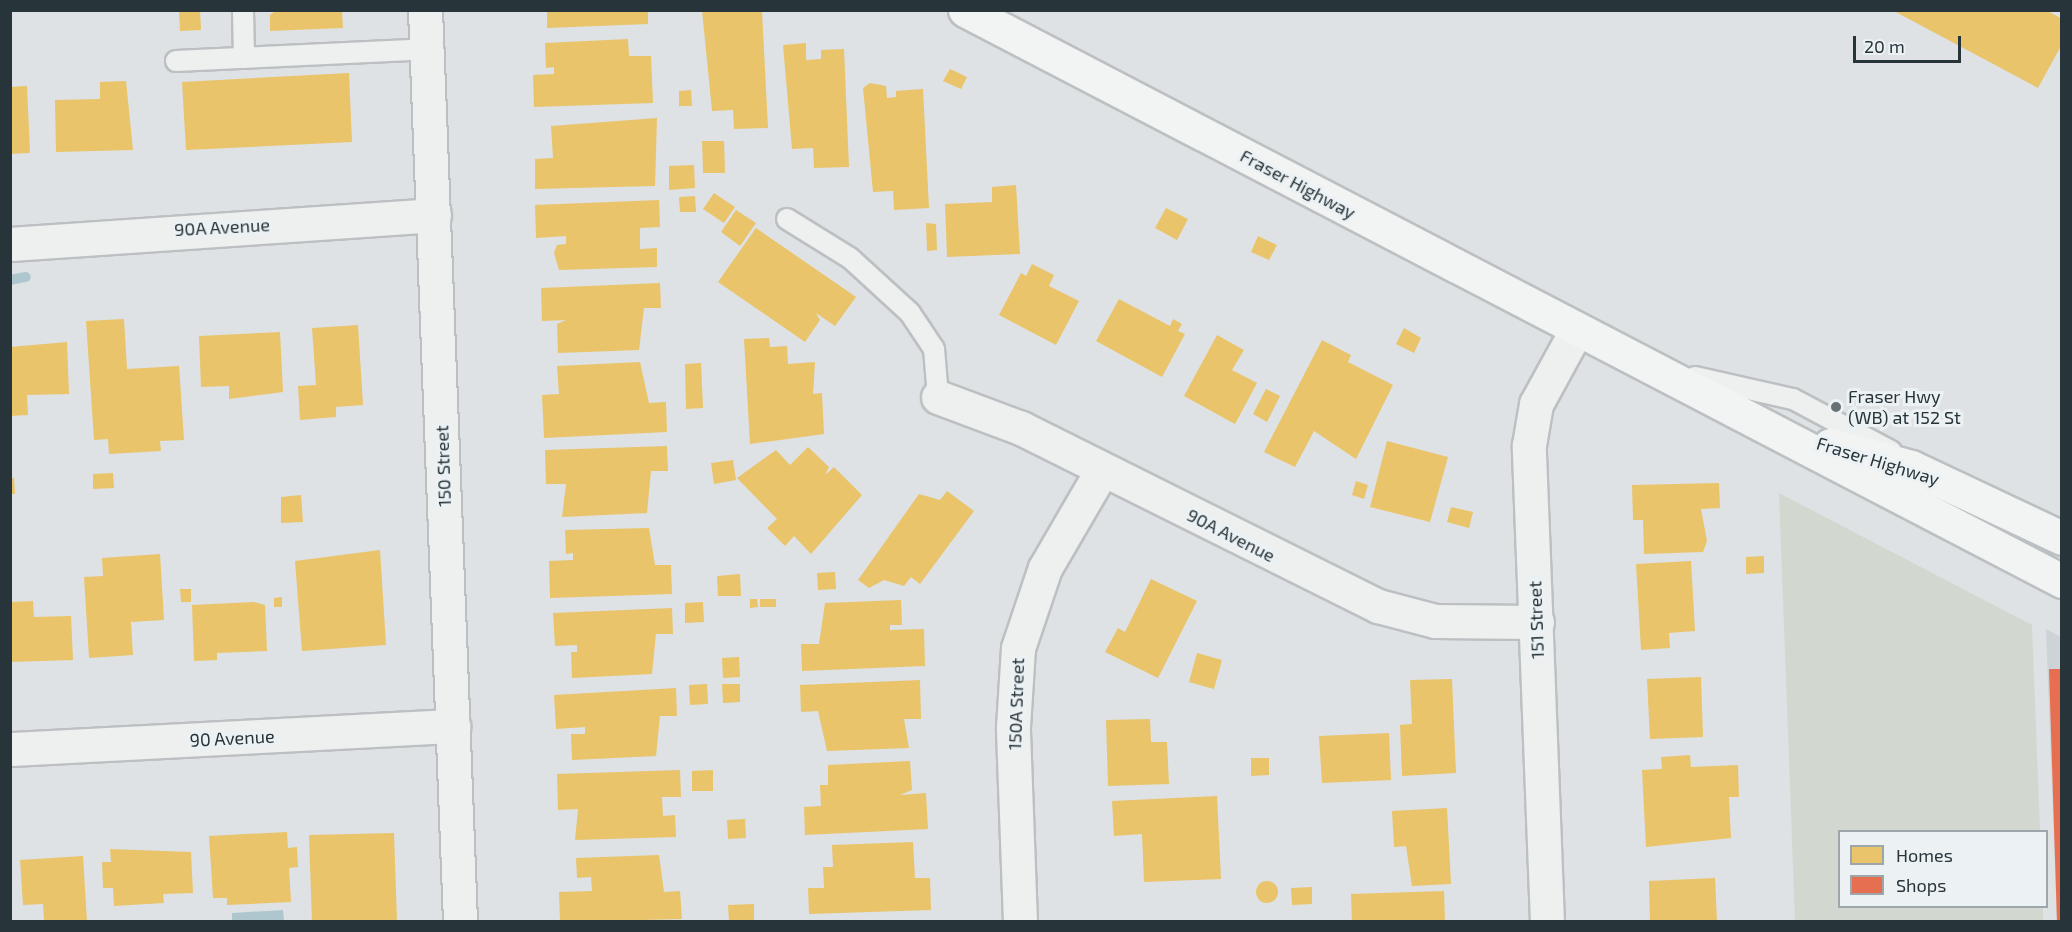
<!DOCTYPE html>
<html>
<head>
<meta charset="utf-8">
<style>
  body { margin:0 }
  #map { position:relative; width:2072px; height:932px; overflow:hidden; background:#dee2e4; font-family:"Exo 2",sans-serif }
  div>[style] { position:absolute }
  .built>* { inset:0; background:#cdd3d7 }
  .green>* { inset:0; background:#d2d8cf }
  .water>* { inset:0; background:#aec7ce }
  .homes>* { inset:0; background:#e9c46a }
  .round { border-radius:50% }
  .shops>* { inset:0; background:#e76f51 }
  .stream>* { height:10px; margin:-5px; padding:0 5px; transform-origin:5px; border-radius:5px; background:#aec7ce }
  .roads { filter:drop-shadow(2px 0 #bcc0c2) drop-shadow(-2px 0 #bcc0c2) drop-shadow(0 2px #bcc0c2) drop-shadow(0 -2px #bcc0c2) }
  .lane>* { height:20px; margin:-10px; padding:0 10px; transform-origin:10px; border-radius:10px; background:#eef0f0 }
  .street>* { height:33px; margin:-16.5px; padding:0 16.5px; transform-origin:16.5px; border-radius:16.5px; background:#eef0f0 }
  .primary>* { height:33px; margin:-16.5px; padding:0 16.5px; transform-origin:16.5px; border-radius:16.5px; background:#f2f4f4 }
  .dots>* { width:16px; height:16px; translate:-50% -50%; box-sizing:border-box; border:3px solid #ecf1f4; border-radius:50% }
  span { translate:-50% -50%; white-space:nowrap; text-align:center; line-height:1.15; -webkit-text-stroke:6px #ecf1f4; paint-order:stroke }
  .street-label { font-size:18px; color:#27353b }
  .poi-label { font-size:18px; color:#27353b }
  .left { translate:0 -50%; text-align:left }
  .frame { position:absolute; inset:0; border:12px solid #27353b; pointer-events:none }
  .legend { position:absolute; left:1838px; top:830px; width:210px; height:78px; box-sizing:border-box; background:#ecf1f4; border:2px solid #9da6aa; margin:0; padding:8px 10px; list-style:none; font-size:18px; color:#27353b }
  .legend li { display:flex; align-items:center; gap:12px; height:30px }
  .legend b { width:30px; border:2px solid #9da6aa }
  .scale { position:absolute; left:1853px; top:36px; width:108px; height:27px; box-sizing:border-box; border:3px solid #27353b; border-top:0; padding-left:8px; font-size:18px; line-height:21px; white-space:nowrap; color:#27353b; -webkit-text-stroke:4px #ecf1f4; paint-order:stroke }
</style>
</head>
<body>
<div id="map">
  <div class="built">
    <i style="clip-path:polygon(2046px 629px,2061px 637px,2061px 921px,2057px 921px)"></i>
  </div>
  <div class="green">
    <i style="clip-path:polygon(1779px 493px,2032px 625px,2040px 831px,1840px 832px,1840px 906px,2043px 907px,2043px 921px,1795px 921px)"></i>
  </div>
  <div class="water">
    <i style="clip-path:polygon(283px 910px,284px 921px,232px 921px,232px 913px)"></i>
  </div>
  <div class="homes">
    <i style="clip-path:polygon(179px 10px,200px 10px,201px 30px,180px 31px)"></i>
    <i style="clip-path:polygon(277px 10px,342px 10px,343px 28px,270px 31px,270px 15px)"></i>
    <i style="clip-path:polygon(547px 10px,648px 10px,648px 24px,547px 28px)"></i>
    <i style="clip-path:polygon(702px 10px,762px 11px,768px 128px,734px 129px,733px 110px,712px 111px)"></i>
    <i style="clip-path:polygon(1892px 10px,2046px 10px,2062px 19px,2062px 44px,2038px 88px)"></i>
    <i style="clip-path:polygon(628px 39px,629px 56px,651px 56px,653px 103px,534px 107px,533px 75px,554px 74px,554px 67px,546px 68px,545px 43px)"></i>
    <i style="clip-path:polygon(806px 43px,806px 60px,821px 59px,821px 50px,844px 49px,849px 167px,814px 168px,813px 148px,792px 149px,783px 45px)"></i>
    <i style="clip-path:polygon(950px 69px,967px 77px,961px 89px,943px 81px)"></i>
    <i style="clip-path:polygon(349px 73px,352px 142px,186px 150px,182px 82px)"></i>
    <i style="clip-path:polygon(126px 81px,133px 150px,56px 152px,55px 100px,100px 99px,100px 82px)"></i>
    <i style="clip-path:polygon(870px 83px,886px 86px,887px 98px,896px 97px,896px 91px,923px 89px,929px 208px,894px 210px,893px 191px,873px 192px,863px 88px)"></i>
    <i style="clip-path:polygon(27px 86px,30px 153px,10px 154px,10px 87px)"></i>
    <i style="clip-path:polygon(691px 90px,692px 106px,679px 106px,679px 91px)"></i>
    <i style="clip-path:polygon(657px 118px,655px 186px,535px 189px,535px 159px,553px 158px,551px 126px)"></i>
    <i style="clip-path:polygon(702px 141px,724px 141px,725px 173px,703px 173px)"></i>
    <i style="clip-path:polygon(694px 165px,695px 188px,669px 190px,669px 166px)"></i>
    <i style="clip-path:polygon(1016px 185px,1020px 254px,947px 257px,945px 204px,992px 202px,992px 187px)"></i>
    <i style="clip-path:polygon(714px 193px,735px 207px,724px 223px,703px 209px)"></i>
    <i style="clip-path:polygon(695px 196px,696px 212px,680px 212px,679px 197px)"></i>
    <i style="clip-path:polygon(659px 200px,660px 227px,640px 228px,640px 249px,657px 248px,657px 267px,559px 270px,554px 253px,557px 245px,566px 244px,566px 236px,536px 238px,535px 205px)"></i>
    <i style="clip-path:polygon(1166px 208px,1188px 219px,1177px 240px,1155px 228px)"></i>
    <i style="clip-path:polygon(736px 210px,756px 223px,740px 246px,721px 232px)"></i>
    <i style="clip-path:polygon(926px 223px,936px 224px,937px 250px,927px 251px)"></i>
    <i style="clip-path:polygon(756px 228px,856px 297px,835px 326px,816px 313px,820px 320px,805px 342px,718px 282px)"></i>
    <i style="clip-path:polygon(1258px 236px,1277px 245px,1269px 260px,1251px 252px)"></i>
    <i style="clip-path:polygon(1032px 264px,1054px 275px,1049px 286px,1079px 301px,1056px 345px,999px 315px,1021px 273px,1026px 276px)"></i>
    <i style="clip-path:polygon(660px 283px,661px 308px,644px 308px,639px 350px,558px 353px,557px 324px,566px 320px,542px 321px,541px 288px)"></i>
    <i style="clip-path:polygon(1119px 299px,1170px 326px,1173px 319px,1182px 324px,1178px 331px,1185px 334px,1162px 377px,1096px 341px)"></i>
    <i style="clip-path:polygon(124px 319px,127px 369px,179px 366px,184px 440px,160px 441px,161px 451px,109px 454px,108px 439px,94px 440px,86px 321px)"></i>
    <i style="clip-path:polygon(358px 325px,363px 405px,336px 407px,336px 417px,300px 420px,298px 386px,316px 385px,312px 328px)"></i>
    <i style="clip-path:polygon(1404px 328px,1421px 338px,1414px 353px,1396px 344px)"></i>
    <i style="clip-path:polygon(280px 332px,283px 392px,229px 399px,229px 386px,201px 387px,199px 336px)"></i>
    <i style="clip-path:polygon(1217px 335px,1244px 350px,1232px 370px,1257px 383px,1235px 424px,1184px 396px)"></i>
    <i style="clip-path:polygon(769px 338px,770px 347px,787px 346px,788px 364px,815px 362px,813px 394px,822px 393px,824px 434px,750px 444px,744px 339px)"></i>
    <i style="clip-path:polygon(1322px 340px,1351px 355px,1348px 362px,1393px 385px,1356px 459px,1314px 431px,1295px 467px,1264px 452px)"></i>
    <i style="clip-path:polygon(67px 342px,69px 394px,27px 395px,28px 415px,10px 416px,10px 347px)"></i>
    <i style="clip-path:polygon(640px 362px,649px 403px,666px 402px,667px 432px,544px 438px,542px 395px,559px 394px,557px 366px)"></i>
    <i style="clip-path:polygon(701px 363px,703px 408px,686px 409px,685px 364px)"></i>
    <i style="clip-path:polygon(1266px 389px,1280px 396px,1267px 422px,1253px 414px)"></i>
    <i style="clip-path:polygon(1387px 441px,1448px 457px,1430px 522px,1370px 507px)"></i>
    <i style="clip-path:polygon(667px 446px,668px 471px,651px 471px,647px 513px,562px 517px,566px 484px,546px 484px,545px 450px)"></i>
    <i style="clip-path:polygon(808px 447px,829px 467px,825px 475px,834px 467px,862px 495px,811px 554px,794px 536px,785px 546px,767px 528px,777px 519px,737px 478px,776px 450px,790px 465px)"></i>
    <i style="clip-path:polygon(733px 460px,736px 480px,714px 484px,711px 463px)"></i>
    <i style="clip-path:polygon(113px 473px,114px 488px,93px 489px,93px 474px)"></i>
    <i style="clip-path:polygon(10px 478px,14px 478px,15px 494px,10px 494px)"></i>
    <i style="clip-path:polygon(1356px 481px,1368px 485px,1364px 499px,1352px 495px)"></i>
    <i style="clip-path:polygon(1719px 483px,1720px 508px,1701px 509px,1707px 541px,1703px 552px,1644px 554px,1643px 520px,1633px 520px,1632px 485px)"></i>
    <i style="clip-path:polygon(947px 491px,974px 511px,920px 584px,911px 577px,904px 586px,884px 580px,869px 588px,858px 580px,919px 494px,940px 500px)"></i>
    <i style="clip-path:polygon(301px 495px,303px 522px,281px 523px,281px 497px)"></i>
    <i style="clip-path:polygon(1451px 507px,1473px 512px,1469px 528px,1447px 522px)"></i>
    <i style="clip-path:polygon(649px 528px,655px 565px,671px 565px,672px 594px,550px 598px,549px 561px,573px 560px,573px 553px,566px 554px,565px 530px)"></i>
    <i style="clip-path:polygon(380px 550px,386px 645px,302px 651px,295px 561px)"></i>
    <i style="clip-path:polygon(160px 554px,164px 620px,131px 622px,133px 655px,89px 658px,84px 577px,103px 576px,102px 558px)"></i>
    <i style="clip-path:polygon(1764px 556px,1764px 573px,1746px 574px,1746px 557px)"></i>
    <i style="clip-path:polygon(1691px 561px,1695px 631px,1669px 633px,1670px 648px,1641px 650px,1636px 564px)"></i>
    <i style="clip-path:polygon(835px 572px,836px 589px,818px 590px,817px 573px)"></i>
    <i style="clip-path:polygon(740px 574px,741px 596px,718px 596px,717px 576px)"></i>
    <i style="clip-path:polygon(1151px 579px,1197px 601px,1158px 678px,1105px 652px,1118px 628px,1125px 632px)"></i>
    <i style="clip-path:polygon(180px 589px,191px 589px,191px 602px,181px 602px)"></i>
    <i style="clip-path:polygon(282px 597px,282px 607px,274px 607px,274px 598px)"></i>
    <i style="clip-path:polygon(750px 599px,757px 599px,758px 607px,750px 608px)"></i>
    <i style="clip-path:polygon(760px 599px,776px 599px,776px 607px,760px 607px)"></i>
    <i style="clip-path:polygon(901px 600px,902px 625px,890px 625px,890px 630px,924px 629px,925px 666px,802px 671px,801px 644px,819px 644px,825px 603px)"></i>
    <i style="clip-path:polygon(33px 601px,34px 617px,71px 616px,73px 660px,10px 662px,10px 602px)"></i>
    <i style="clip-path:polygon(254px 602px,265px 605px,267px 651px,217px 653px,217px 660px,194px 661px,192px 605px)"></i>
    <i style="clip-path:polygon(703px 602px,704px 622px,685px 623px,685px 603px)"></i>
    <i style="clip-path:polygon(672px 608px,673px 634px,656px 634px,652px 674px,572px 678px,571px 652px,577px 652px,577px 645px,555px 646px,553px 613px)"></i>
    <i style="clip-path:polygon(1197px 653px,1222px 660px,1214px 689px,1189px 682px)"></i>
    <i style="clip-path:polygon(739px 657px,740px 677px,723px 678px,722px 658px)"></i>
    <i style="clip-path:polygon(1701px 677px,1703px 737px,1650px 739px,1647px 679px)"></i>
    <i style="clip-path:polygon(1452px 679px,1456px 773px,1402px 776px,1400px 725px,1412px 724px,1410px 680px)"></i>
    <i style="clip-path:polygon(920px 680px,921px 719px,904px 719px,909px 748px,827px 751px,818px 711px,801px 712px,800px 685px)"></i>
    <i style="clip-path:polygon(707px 684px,708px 704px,690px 705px,689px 685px)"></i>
    <i style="clip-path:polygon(722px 684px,740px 684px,740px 702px,723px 703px)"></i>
    <i style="clip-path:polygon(676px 688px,677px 716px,660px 716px,656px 756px,572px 760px,571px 734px,585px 734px,585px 727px,556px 729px,554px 695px)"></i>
    <i style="clip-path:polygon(1150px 719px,1151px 742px,1167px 742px,1169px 784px,1108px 786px,1106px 720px)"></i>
    <i style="clip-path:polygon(1389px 733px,1391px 780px,1322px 783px,1319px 736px)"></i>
    <i style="clip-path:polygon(1690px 755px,1691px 767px,1738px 765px,1739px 797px,1729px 797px,1731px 838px,1646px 847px,1642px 770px,1662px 769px,1661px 757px)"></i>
    <i style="clip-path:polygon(1251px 758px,1269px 758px,1269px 775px,1251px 776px)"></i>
    <i style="clip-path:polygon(910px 761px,912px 790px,900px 795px,926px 793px,928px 829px,805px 835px,804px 807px,821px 806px,820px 785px,828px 785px,828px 765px)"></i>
    <i style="clip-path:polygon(680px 770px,681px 797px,662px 797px,663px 816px,675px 815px,676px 837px,575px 840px,578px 809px,558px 810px,557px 774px)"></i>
    <i style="clip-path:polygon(713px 770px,713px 791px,692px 791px,692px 771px)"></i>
    <i style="clip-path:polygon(1217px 796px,1221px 879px,1144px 882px,1142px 834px,1114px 836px,1112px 801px)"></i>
    <i style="clip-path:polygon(1447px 808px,1451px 884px,1412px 886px,1406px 846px,1394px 847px,1392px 811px)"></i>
    <i style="clip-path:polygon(745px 819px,746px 838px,728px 839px,727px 820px)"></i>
    <i style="clip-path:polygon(287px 832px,288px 848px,297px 847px,298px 867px,289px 868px,291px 902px,227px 905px,227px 898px,213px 898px,209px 836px)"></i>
    <i style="clip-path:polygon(394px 833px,397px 922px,312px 922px,309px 835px)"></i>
    <i style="clip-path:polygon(913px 842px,915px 878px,930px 878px,931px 910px,809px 914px,808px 888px,824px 888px,823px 867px,833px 867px,832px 845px)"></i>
    <i style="clip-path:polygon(110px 849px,191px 852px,193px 893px,163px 894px,164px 903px,114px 906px,113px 888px,103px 888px,102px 862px,111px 862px)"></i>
    <i style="clip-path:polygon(659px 855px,664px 892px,680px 891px,682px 919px,560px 922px,559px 892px,592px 891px,591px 877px,577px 878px,576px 858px)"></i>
    <i style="clip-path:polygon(83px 856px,87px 922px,44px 920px,43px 904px,23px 905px,20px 860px)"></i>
    <i style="clip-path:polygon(1715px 878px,1717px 922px,1650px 922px,1649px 881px)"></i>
    <i class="round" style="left:1256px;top:881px;width:22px;height:22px"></i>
    <i style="clip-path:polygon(1312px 887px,1312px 904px,1292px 905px,1291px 888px)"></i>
    <i style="clip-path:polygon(1444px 891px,1445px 922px,1352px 922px,1351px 894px)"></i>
    <i style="clip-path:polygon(754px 904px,754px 920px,729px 921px,728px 905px)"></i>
  </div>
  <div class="shops">
    <i style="clip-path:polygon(2049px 669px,2062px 669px,2062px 922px,2057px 922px)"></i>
  </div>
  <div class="stream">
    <i style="left:10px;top:280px;width:16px;rotate:-11deg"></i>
  </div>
  <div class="roads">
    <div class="lane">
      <i style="left:243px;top:10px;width:48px;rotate:88.8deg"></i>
      <i style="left:176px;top:61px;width:251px;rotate:-2.7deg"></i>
      <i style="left:787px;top:219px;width:74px;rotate:31.8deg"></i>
      <i style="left:850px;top:258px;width:81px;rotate:42.5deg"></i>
      <i style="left:910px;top:313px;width:43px;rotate:56.3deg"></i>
      <i style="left:934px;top:349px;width:48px;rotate:85.2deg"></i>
      <i style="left:1695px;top:377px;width:100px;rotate:12.7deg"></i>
      <i style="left:1793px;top:399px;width:111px;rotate:28deg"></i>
    </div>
    <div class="street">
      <i style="left:425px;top:10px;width:913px;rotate:87.8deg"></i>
      <i style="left:10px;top:244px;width:425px;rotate:-3.9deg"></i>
      <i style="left:938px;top:397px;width:89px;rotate:20.5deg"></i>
      <i style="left:1021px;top:428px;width:399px;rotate:26.5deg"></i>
      <i style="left:1378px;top:606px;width:59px;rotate:14.7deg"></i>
      <i style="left:1435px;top:621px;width:102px;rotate:0.6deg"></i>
      <i style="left:10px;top:749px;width:444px;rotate:-3deg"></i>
      <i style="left:1020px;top:922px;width:195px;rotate:-92.1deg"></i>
      <i style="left:1013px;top:727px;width:79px;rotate:-86.4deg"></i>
      <i style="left:1018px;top:648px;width:84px;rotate:-71.4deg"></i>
      <i style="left:1045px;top:568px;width:113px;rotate:-59.8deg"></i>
      <i style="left:1547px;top:922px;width:477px;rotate:-92.2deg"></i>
      <i style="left:1529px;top:445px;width:42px;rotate:-80.3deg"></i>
      <i style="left:1536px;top:404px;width:85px;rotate:-61.3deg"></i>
    </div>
    <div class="primary">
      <i style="left:965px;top:10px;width:1237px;rotate:27.5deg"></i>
      <i style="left:1830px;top:445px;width:84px;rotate:15.2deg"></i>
      <i style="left:1911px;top:467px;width:167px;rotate:25.2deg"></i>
    </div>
  </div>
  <div class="dots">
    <i style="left:1836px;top:407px;background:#677276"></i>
  </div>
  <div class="street-label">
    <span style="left:1298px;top:184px;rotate:28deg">Fraser Highway</span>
    <span style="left:222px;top:227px;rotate:-3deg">90A Avenue</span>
    <span style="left:1878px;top:461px;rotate:17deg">Fraser Highway</span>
    <span style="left:443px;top:466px;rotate:-92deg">150 Street</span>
    <span style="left:1231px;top:535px;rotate:27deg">90A Avenue</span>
    <span style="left:1536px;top:620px;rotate:-92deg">151 Street</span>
    <span style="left:1016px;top:704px;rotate:-88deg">150A Street</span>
    <span style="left:232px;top:738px;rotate:-3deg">90 Avenue</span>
  </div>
  <div class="poi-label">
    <span class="left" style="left:1848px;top:407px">Fraser Hwy<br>(WB) at 152 St</span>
  </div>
  <div class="frame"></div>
  <ul class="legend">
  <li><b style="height:16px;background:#e9c46a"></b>Homes</li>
  <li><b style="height:16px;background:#e76f51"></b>Shops</li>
  </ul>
  <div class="scale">20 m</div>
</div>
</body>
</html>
